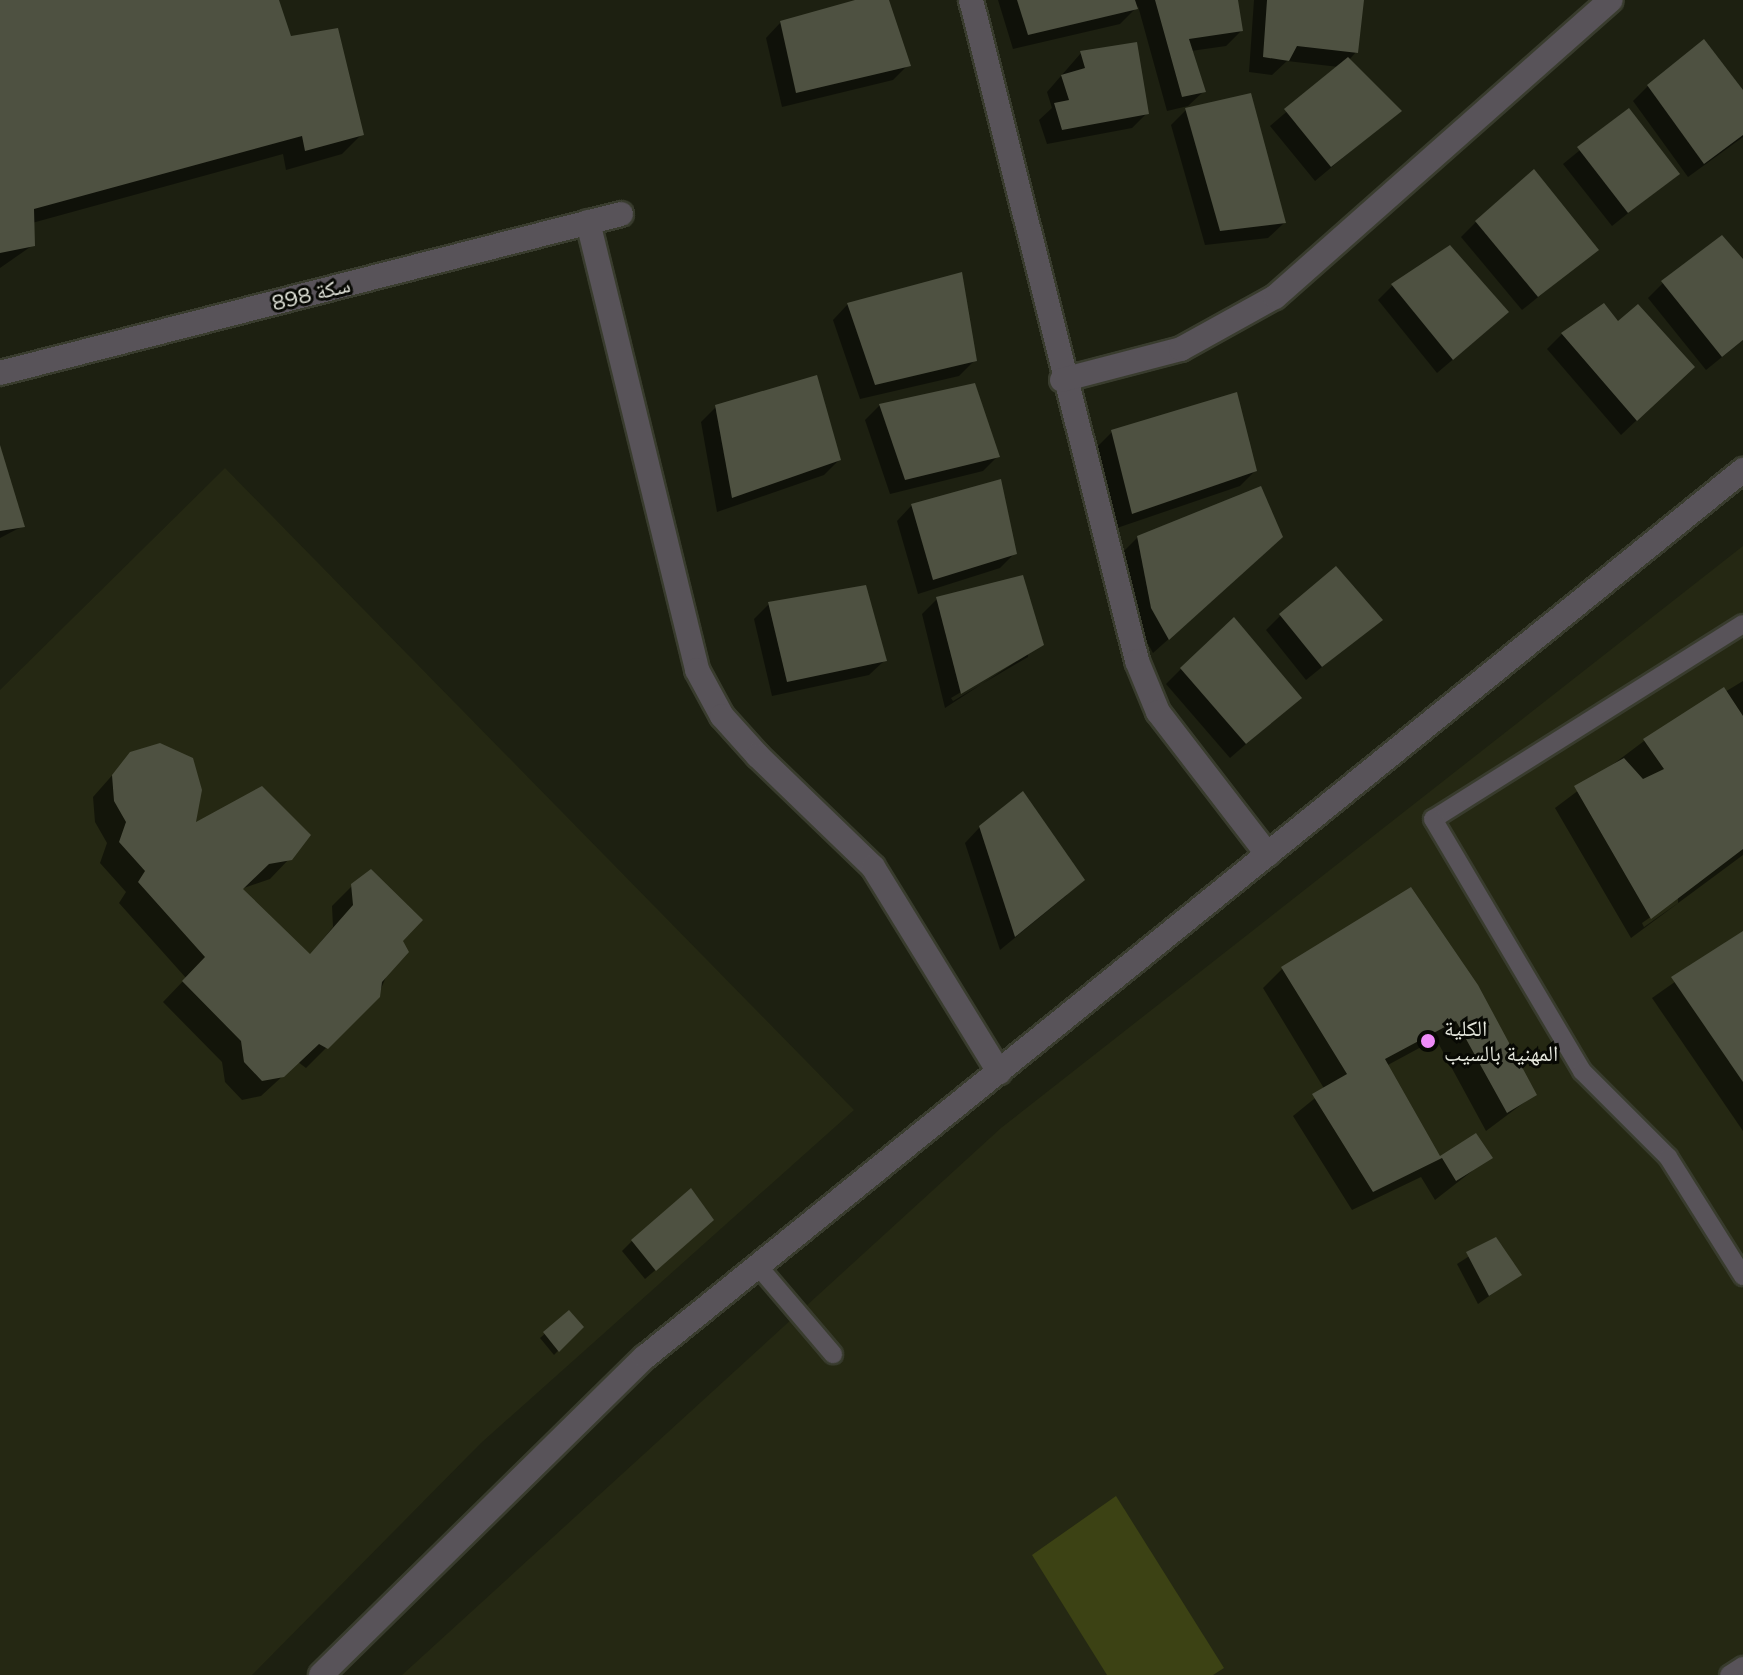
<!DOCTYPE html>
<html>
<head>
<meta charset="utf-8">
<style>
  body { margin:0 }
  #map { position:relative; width:1743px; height:1675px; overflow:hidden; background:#1d2011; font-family:Mulish,"Noto Naskh Arabic",sans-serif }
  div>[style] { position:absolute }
  .built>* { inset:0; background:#252813 }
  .green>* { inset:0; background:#3c4214 }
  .shadow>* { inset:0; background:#0007 }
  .building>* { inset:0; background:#4e5141 }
  .roads { filter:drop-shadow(2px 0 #393c2e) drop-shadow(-2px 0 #393c2e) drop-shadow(0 2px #393c2e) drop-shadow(0 -2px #393c2e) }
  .lane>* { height:18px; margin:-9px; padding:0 9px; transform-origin:9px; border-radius:9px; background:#585359 }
  .street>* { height:24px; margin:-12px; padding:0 12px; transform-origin:12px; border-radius:12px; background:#585359 }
  .dots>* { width:22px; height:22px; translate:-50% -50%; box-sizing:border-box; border:4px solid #080904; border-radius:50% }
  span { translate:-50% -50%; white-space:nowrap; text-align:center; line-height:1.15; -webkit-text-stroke:6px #080904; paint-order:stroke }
  .street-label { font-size:22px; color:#e6e8de }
  .poi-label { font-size:22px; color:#e6e8de }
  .left { translate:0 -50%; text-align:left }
</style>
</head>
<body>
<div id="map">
  <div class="built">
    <i style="clip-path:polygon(225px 468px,854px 1110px,481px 1443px,252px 1675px,0 1675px,0 690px)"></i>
    <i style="clip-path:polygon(1743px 546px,1743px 1675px,402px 1675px,1001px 1128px)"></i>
  </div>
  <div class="green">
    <i style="clip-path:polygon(1116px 1496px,1224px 1668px,1213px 1675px,1107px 1675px,1032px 1555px)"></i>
  </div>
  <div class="shadow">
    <i style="clip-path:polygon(0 0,277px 0,290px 38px,362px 134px,342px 154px,286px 170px,283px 154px,32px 223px,33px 245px,0 268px)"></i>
    <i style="clip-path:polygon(862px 0,887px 0,908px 65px,893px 80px,782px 107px,766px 38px,781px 22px)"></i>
    <i style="clip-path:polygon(998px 0,1236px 0,1241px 31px,1226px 46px,1191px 51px,1204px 91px,1188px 106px,1167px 111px,1138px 6px,1120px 24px,1013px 49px)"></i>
    <i style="clip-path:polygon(1254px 0,1362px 0,1356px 52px,1349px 60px,1399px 111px,1315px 181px,1270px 126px,1339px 67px,1287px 61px,1272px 75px,1249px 72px)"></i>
    <i style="clip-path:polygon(1081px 53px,1147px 113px,1132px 128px,1047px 144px,1039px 120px,1052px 108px,1047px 92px)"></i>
    <i style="clip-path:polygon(1648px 86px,1743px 94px,1743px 137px,1688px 177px,1633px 101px)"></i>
    <i style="clip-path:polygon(1186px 110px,1284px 223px,1268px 238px,1205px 245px,1171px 125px)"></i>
    <i style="clip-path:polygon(1628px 111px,1677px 174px,1612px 226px,1563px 164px)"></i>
    <i style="clip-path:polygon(1476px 222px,1596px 250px,1522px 310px,1461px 237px)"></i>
    <i style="clip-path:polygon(1743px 262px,1743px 340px,1706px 370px,1648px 298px,1663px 283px)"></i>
    <i style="clip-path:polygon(1393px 285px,1491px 327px,1437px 373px,1378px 300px)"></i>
    <i style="clip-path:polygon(848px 304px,975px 360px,959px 376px,860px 399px,833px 320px)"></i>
    <i style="clip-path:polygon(1618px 324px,1677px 382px,1621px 435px,1547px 349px,1562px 334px)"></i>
    <i style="clip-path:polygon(880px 405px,998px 456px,983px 471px,890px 494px,865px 420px)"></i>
    <i style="clip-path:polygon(716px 407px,839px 460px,824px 475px,717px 512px,701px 422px)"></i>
    <i style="clip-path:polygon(1112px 432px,1255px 471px,1240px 486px,1117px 528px,1097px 447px)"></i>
    <i style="clip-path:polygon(0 449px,23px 526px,0 538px)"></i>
    <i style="clip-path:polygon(912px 505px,1015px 553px,1000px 568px,918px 594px,897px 521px)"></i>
    <i style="clip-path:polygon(1138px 537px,1266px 552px,1153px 653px,1137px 624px,1122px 553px)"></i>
    <i style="clip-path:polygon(evenodd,937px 599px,1042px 645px,945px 708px,922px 614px,937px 599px,1028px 652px,1028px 657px,953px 701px,951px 698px,1028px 652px)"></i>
    <i style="clip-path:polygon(769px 604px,885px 660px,869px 675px,772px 696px,754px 619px)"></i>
    <i style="clip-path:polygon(1281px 615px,1380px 620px,1306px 680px,1266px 630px)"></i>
    <i style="clip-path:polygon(1181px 669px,1299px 698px,1230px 758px,1166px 684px)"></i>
    <i style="clip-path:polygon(evenodd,1743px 681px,1743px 855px,1631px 938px,1555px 808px,1644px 741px,1743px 681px,1678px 898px,1678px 903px,1644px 927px,1642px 923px,1678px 898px)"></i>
    <i style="clip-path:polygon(131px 754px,194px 826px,290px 858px,270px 879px,241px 889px,309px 956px,333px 927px,332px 906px,352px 886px,401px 941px,378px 996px,306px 1068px,298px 1062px,261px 1096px,242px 1100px,225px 1082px,222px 1062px,163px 1002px,186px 978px,119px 903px,126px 892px,100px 863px,107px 843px,95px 822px,93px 797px)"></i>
    <i style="clip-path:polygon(980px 827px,1067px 895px,1000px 950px,965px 843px)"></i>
    <i style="clip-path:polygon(1410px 890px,1534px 1095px,1486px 1131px,1436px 1039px,1386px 1066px,1440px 1158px,1475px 1136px,1490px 1157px,1435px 1200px,1421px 1177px,1352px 1210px,1293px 1116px,1325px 1090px,1263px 988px,1283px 968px)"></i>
    <i style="clip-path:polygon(1743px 934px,1743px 1131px,1652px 998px)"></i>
    <i style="clip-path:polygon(702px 1230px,645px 1279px,622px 1251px,632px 1241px)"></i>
    <i style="clip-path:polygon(1496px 1239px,1519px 1275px,1478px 1304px,1457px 1264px)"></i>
    <i style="clip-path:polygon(569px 1313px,581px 1327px,554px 1355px,540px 1338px)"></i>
  </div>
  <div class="building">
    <i style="clip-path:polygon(0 0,279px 0,291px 36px,338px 28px,364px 135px,305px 151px,302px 136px,34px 209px,35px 246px,0 253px)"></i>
    <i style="clip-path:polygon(855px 0,889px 0,911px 66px,796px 93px,780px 21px)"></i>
    <i style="clip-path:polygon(1017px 0,1135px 0,1138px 9px,1028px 35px)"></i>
    <i style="clip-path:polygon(1155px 0,1238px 0,1243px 31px,1189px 39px,1206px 92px,1182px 97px)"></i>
    <i style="clip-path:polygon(1267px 0,1364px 0,1358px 53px,1297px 46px,1289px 61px,1263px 57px)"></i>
    <i style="clip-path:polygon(1704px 39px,1743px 90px,1743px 135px,1704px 164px,1647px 85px)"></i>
    <i style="clip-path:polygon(1137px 42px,1149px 114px,1062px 130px,1054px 103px,1069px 100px,1061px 75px,1085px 68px,1080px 51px)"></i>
    <i style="clip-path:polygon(1348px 57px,1402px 111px,1331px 167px,1284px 109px)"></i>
    <i style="clip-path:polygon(1251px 93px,1286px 223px,1220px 231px,1185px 108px)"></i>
    <i style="clip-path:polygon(1629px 108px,1680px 174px,1628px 213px,1577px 147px)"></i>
    <i style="clip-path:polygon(1534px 169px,1599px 250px,1538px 297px,1475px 221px)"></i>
    <i style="clip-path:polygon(1722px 235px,1743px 259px,1743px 340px,1722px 357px,1661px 281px)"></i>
    <i style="clip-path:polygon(1450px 245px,1509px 312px,1453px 360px,1391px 284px)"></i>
    <i style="clip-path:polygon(962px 272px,977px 361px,875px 385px,847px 303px)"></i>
    <i style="clip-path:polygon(1604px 303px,1618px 321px,1638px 304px,1695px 367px,1637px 421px,1561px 333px)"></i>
    <i style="clip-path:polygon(817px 375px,841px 460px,732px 498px,715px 405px)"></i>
    <i style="clip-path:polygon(975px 383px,1000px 457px,905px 480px,879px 404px)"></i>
    <i style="clip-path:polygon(1237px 392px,1257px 471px,1132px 514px,1111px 430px)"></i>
    <i style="clip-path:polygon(0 445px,25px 527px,0 531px)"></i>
    <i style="clip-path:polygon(1001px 479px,1017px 554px,933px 580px,911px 504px)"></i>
    <i style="clip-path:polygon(1261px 486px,1283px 537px,1169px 640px,1151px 608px,1137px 536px)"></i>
    <i style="clip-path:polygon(1336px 566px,1383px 620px,1322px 667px,1279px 614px)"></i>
    <i style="clip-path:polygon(1023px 575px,1044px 645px,961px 694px,936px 597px)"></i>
    <i style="clip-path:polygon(866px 585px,887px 661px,787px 682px,768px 602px)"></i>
    <i style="clip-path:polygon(1234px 617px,1302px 698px,1246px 744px,1180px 668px)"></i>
    <i style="clip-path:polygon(1724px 687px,1743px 716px,1743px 849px,1651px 919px,1574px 786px,1624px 758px,1643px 779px,1664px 769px,1643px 739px)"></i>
    <i style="clip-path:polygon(160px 743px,193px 758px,202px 790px,196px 822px,262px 786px,311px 835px,292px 860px,269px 864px,243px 889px,310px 954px,353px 905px,351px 884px,371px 869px,423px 920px,403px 941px,409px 952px,382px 982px,380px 997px,328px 1049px,319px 1044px,284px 1077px,262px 1081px,244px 1062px,241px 1041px,182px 981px,205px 957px,138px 882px,145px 871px,119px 842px,126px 822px,114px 801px,112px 775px,130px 752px)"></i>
    <i style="clip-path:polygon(1023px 791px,1085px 880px,1015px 937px,979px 826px)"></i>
    <i style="clip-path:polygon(1411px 887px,1478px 985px,1537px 1095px,1507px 1113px,1456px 1021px,1385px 1059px,1440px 1156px,1476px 1133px,1493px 1158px,1456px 1181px,1442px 1158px,1373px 1192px,1312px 1094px,1347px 1074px,1281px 967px)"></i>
    <i style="clip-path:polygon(1743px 931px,1743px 1082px,1671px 977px)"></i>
    <i style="clip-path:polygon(691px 1188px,714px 1220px,656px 1271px,631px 1240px)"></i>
    <i style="clip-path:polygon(1496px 1237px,1522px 1275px,1489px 1296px,1466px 1252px)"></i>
    <i style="clip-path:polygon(569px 1310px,584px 1327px,559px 1352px,543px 1332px)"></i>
  </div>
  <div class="roads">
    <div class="lane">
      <i style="left:1743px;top:624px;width:366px;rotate:147.8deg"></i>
      <i style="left:1433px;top:819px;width:293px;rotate:59.4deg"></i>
      <i style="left:1582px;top:1071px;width:122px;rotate:45deg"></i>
      <i style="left:1668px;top:1157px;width:141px;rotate:57.8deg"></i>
      <i style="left:758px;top:1266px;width:116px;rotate:49.6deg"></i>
      <i style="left:1729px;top:1675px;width:17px;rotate:-33deg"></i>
    </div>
    <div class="street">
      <i style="left:971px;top:0;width:682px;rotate:75.9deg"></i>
      <i style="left:1137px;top:661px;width:55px;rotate:67.6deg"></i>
      <i style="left:1158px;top:712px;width:180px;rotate:52.4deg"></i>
      <i style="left:588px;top:222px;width:461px;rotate:76.3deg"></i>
      <i style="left:697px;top:670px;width:52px;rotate:61.5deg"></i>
      <i style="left:722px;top:716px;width:54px;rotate:48deg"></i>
      <i style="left:758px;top:756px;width:160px;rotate:44deg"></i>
      <i style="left:873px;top:867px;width:241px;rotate:58.4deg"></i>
      <i style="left:0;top:373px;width:641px;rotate:-14.36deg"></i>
      <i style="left:1062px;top:380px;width:123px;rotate:-14.6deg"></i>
      <i style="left:1181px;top:349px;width:107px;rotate:-29deg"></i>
      <i style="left:1275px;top:297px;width:448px;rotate:-41.5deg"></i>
      <i style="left:321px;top:1675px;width:454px;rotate:-44.5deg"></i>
      <i style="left:645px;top:1357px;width:1412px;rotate:-38.93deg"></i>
    </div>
  </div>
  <div class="dots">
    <i style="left:1428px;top:1041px;background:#ee8bf8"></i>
  </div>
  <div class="street-label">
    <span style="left:311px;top:294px;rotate:-14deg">سكة 898</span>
  </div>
  <div class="poi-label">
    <span class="left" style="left:1444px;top:1041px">الكلية<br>المهنية بالسيب</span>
  </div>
</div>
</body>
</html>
